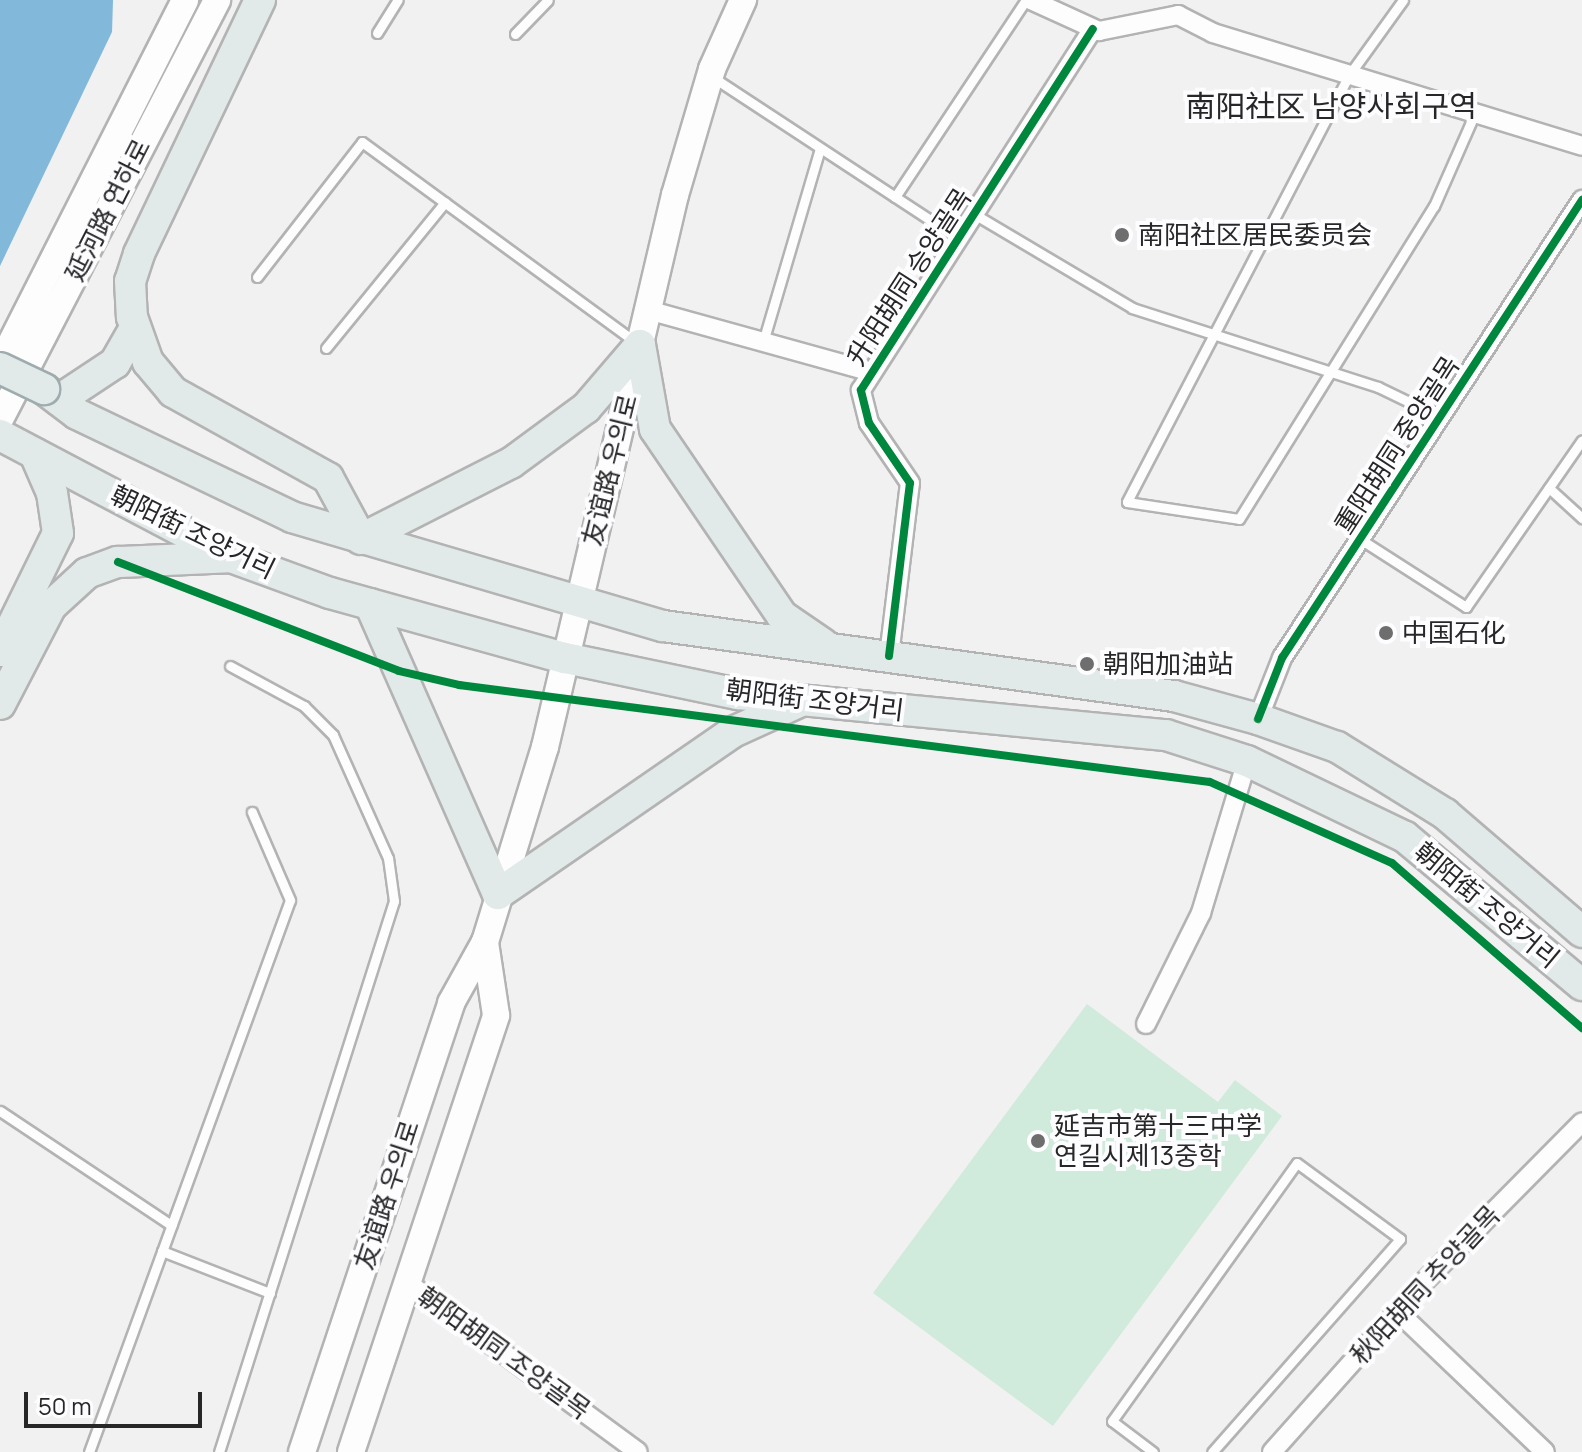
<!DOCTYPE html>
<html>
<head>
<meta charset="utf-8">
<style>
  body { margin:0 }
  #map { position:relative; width:1582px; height:1452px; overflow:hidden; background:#f1f1f1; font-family:Manrope,"Noto Sans SC","Noto Sans KR",sans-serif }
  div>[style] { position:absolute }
  .green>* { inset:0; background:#d0eadc }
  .water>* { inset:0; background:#82b9da }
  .roads { filter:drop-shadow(2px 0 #b3b3b3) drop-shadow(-2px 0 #b3b3b3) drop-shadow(0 2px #b3b3b3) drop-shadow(0 -2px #b3b3b3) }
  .lane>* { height:9px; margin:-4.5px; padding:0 4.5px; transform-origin:4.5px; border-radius:4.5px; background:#fdfdfd }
  .street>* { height:18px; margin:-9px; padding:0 9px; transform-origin:9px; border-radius:9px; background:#fdfdfd }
  .secondary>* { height:26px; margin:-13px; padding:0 13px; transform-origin:13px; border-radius:13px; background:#fdfdfd }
  .primary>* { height:30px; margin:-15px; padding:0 15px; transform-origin:15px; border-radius:15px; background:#e1e9e9 }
  .bridges { filter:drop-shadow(2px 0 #9eacad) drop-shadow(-2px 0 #9eacad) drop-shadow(0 2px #9eacad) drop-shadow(0 -2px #9eacad) }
  .primary-bridge>* { height:30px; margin:-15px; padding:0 15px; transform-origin:15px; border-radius:15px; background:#e1e9e9 }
  .cycleway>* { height:8px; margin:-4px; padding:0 4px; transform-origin:4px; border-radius:4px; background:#00873e }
  .dots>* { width:22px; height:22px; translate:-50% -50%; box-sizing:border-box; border:4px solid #fdfdff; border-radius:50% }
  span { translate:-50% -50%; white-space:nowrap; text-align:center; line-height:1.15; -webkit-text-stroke:8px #fdfdff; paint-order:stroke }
  .street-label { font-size:26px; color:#272728 }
  .poi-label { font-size:26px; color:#272728 }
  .left { translate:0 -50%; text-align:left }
  .quarter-label { font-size:30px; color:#272728 }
  .scale { position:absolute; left:24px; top:1392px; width:178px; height:36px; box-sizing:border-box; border:4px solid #272728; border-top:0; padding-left:10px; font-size:24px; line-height:28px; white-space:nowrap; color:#272728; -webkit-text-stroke:6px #fdfdff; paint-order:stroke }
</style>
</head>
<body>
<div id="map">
  <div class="green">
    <i style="clip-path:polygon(1087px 1004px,1218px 1102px,1235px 1080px,1282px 1116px,1053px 1426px,873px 1293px)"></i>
  </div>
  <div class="water">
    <i style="clip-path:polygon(0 0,113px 0,112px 32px,0 266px)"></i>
  </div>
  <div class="roads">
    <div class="lane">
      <i style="left:1403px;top:0;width:92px;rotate:125.8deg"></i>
      <i style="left:1349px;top:75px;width:481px;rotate:117.5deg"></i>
      <i style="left:1127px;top:502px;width:113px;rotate:8.6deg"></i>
      <i style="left:1239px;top:519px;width:369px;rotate:-58.1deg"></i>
      <i style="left:1434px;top:206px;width:102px;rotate:-66.2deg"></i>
      <i style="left:377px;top:33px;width:39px;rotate:-58deg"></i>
      <i style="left:515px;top:34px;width:47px;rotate:-45.9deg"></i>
      <i style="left:714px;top:78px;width:292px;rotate:33.3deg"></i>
      <i style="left:895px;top:197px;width:237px;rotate:-56.4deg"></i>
      <i style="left:974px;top:214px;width:184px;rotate:30.7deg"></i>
      <i style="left:1132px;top:308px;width:258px;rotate:17.8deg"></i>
      <i style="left:1378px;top:387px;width:69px;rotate:25.8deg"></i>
      <i style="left:257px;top:277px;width:171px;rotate:-52.1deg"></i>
      <i style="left:362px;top:142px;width:342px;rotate:36.2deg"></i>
      <i style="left:763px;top:342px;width:202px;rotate:-73.6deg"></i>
      <i style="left:326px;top:348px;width:188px;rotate:-50.8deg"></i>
      <i style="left:1549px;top:488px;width:45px;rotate:42.3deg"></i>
      <i style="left:1360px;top:539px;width:126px;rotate:32.7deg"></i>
      <i style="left:1466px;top:607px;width:203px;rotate:-55.2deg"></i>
      <i style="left:0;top:1111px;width:206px;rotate:33.7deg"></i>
      <i style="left:162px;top:1251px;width:116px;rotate:21.3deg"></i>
      <i style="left:89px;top:1452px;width:587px;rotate:-69.99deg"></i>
      <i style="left:290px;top:900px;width:96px;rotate:-113.4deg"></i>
      <i style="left:219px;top:1452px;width:578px;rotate:-72.38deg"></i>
      <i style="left:394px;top:901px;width:43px;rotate:-97.9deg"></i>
      <i style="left:388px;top:858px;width:135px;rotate:-114.1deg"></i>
      <i style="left:333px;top:735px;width:41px;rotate:-135deg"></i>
      <i style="left:304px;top:706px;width:84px;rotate:-151.6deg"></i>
      <i style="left:1153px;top:1452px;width:51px;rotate:-142.9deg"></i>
      <i style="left:1112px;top:1421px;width:317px;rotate:-54.4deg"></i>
      <i style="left:1297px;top:1163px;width:128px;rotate:36.4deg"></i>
      <i style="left:1400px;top:1239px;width:284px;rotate:131.4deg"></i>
    </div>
    <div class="street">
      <i style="left:1031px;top:0;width:75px;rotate:24.5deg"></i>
      <i style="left:1099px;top:31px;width:81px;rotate:-11.4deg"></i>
      <i style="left:1178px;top:15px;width:39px;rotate:27deg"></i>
      <i style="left:1213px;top:33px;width:386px;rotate:17deg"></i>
      <i style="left:648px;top:310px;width:232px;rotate:15.5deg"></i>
      <i style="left:889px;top:656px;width:174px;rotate:-83.1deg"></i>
      <i style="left:910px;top:483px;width:73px;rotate:-124.3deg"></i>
      <i style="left:869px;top:423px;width:34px;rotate:-104deg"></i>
      <i style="left:861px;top:390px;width:429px;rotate:-57.3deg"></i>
      <i style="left:1258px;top:719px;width:66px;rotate:-68.5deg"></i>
      <i style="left:1282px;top:658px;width:548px;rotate:-56.77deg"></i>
      <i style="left:1146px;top:1024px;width:124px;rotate:-63.6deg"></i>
      <i style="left:1201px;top:913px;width:159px;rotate:-73.2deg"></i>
      <i style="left:408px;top:1283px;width:285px;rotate:36.3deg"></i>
      <i style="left:1397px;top:1311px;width:204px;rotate:43.6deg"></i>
      <i style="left:1272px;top:1452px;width:220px;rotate:-48.3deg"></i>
      <i style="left:1418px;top:1288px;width:233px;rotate:-45.3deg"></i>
    </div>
    <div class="secondary">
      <i style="left:0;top:365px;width:409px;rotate:-63.1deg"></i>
      <i style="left:0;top:419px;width:472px;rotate:-62.6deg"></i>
      <i style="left:302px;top:1452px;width:473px;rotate:-71.6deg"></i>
      <i style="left:451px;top:1003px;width:70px;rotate:-60.9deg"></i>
      <i style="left:485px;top:942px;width:204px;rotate:-72.9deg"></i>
      <i style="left:545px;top:747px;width:567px;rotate:-76.75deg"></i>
      <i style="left:675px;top:195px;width:131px;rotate:-73.6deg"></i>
      <i style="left:712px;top:69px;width:76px;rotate:-65.8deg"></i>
      <i style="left:351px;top:1452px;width:460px;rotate:-71.6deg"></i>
      <i style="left:496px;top:1015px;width:74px;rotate:-98.6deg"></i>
    </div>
    <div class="primary">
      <i style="left:260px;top:0;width:281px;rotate:115.5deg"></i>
      <i style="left:139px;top:254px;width:28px;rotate:108deg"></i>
      <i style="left:130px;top:281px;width:36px;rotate:87deg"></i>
      <i style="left:132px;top:317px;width:48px;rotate:70.4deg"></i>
      <i style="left:148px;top:362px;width:39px;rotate:50deg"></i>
      <i style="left:173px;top:392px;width:177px;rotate:29deg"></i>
      <i style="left:328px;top:478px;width:69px;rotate:61.6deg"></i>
      <i style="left:640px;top:345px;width:85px;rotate:79.9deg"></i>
      <i style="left:655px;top:429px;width:226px;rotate:55.8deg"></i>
      <i style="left:782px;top:616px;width:50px;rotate:34.3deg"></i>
      <i style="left:44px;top:389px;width:41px;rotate:37.1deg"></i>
      <i style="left:77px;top:414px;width:238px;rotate:25.6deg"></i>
      <i style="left:292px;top:517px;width:387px;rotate:16.4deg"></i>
      <i style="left:663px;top:626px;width:516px;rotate:7.8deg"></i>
      <i style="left:1174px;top:696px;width:87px;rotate:15.3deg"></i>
      <i style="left:1258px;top:719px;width:84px;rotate:19.5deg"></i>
      <i style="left:1337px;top:747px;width:127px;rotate:31.8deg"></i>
      <i style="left:1445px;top:814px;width:181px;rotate:40.7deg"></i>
      <i style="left:59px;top:400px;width:67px;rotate:-33.5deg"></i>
      <i style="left:115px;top:363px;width:40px;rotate:-60.3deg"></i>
      <i style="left:0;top:435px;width:261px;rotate:27.8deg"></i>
      <i style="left:231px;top:557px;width:105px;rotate:20deg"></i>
      <i style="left:330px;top:593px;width:244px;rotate:15.5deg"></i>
      <i style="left:565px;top:658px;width:177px;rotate:11.8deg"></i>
      <i style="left:738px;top:694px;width:430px;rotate:5.5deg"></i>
      <i style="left:1166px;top:735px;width:85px;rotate:17.8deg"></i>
      <i style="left:1247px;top:761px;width:175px;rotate:25.7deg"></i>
      <i style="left:1405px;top:837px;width:231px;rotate:39.9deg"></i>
      <i style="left:361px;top:539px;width:168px;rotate:-26.9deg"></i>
      <i style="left:511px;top:463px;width:93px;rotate:-36.3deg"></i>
      <i style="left:586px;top:408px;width:83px;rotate:-49.4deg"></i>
      <i style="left:370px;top:604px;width:317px;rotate:66.2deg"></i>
      <i style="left:498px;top:894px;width:283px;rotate:-34.6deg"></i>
      <i style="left:731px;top:733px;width:75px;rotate:-24.5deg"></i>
      <i style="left:0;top:651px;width:131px;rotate:-63.8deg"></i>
      <i style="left:58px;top:533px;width:40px;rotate:-98.5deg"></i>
      <i style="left:52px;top:493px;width:43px;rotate:-113.6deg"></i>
      <i style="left:0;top:704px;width:110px;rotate:-62.5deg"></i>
      <i style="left:51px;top:606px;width:49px;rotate:-42.5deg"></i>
      <i style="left:87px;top:573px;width:33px;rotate:-20deg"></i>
      <i style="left:118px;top:562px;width:113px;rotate:-2.5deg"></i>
    </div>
  </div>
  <div class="bridges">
    <div class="primary-bridge">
      <i style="left:0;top:368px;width:49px;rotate:25.5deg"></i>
    </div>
  </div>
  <div class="cycleway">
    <i style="left:118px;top:562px;width:301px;rotate:21.2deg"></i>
    <i style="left:399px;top:671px;width:62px;rotate:13.1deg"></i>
    <i style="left:459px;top:685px;width:757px;rotate:7.36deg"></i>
    <i style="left:1210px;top:782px;width:199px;rotate:24deg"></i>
    <i style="left:1392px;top:863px;width:252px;rotate:41deg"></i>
    <i style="left:889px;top:656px;width:174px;rotate:-83.1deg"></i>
    <i style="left:910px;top:483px;width:73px;rotate:-124.3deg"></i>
    <i style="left:869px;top:423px;width:34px;rotate:-104deg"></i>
    <i style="left:861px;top:390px;width:429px;rotate:-57.3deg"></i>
    <i style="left:1258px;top:719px;width:66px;rotate:-68.5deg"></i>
    <i style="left:1282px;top:658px;width:548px;rotate:-56.77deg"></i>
  </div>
  <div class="dots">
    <i style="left:1122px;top:235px;background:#6e6e6e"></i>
    <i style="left:1386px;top:633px;background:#6e6e6e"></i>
    <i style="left:1087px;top:664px;background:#6e6e6e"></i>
    <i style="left:1038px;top:1141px;background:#6e6e6e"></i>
  </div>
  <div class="street-label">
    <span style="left:108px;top:210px;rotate:-63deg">延河路 연하로</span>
    <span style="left:909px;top:277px;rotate:-57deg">升阳胡同 승양골목</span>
    <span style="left:1397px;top:445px;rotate:-57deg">重阳胡同 중양골목</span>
    <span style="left:610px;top:470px;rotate:-76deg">友谊路 우의로</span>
    <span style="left:193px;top:532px;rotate:26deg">朝阳街 조양거리</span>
    <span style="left:815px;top:700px;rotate:7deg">朝阳街 조양거리</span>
    <span style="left:1487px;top:905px;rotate:40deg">朝阳街 조양거리</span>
    <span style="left:387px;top:1195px;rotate:-72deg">友谊路 우의로</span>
    <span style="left:1425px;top:1285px;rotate:-47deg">秋阳胡同 추양골목</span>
    <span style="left:504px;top:1353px;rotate:36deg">朝阳胡同 조양골목</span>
  </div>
  <div class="poi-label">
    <span class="left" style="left:1138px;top:235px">南阳社区居民委员会</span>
    <span class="left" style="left:1402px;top:633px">中国石化</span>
    <span class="left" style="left:1103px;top:664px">朝阳加油站</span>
    <span class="left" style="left:1054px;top:1141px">延吉市第十三中学<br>연길시제13중학</span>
  </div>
  <div class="quarter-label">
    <span style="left:1331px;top:106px">南阳社区 남양사회구역</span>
  </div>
  <div class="scale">50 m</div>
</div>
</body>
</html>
